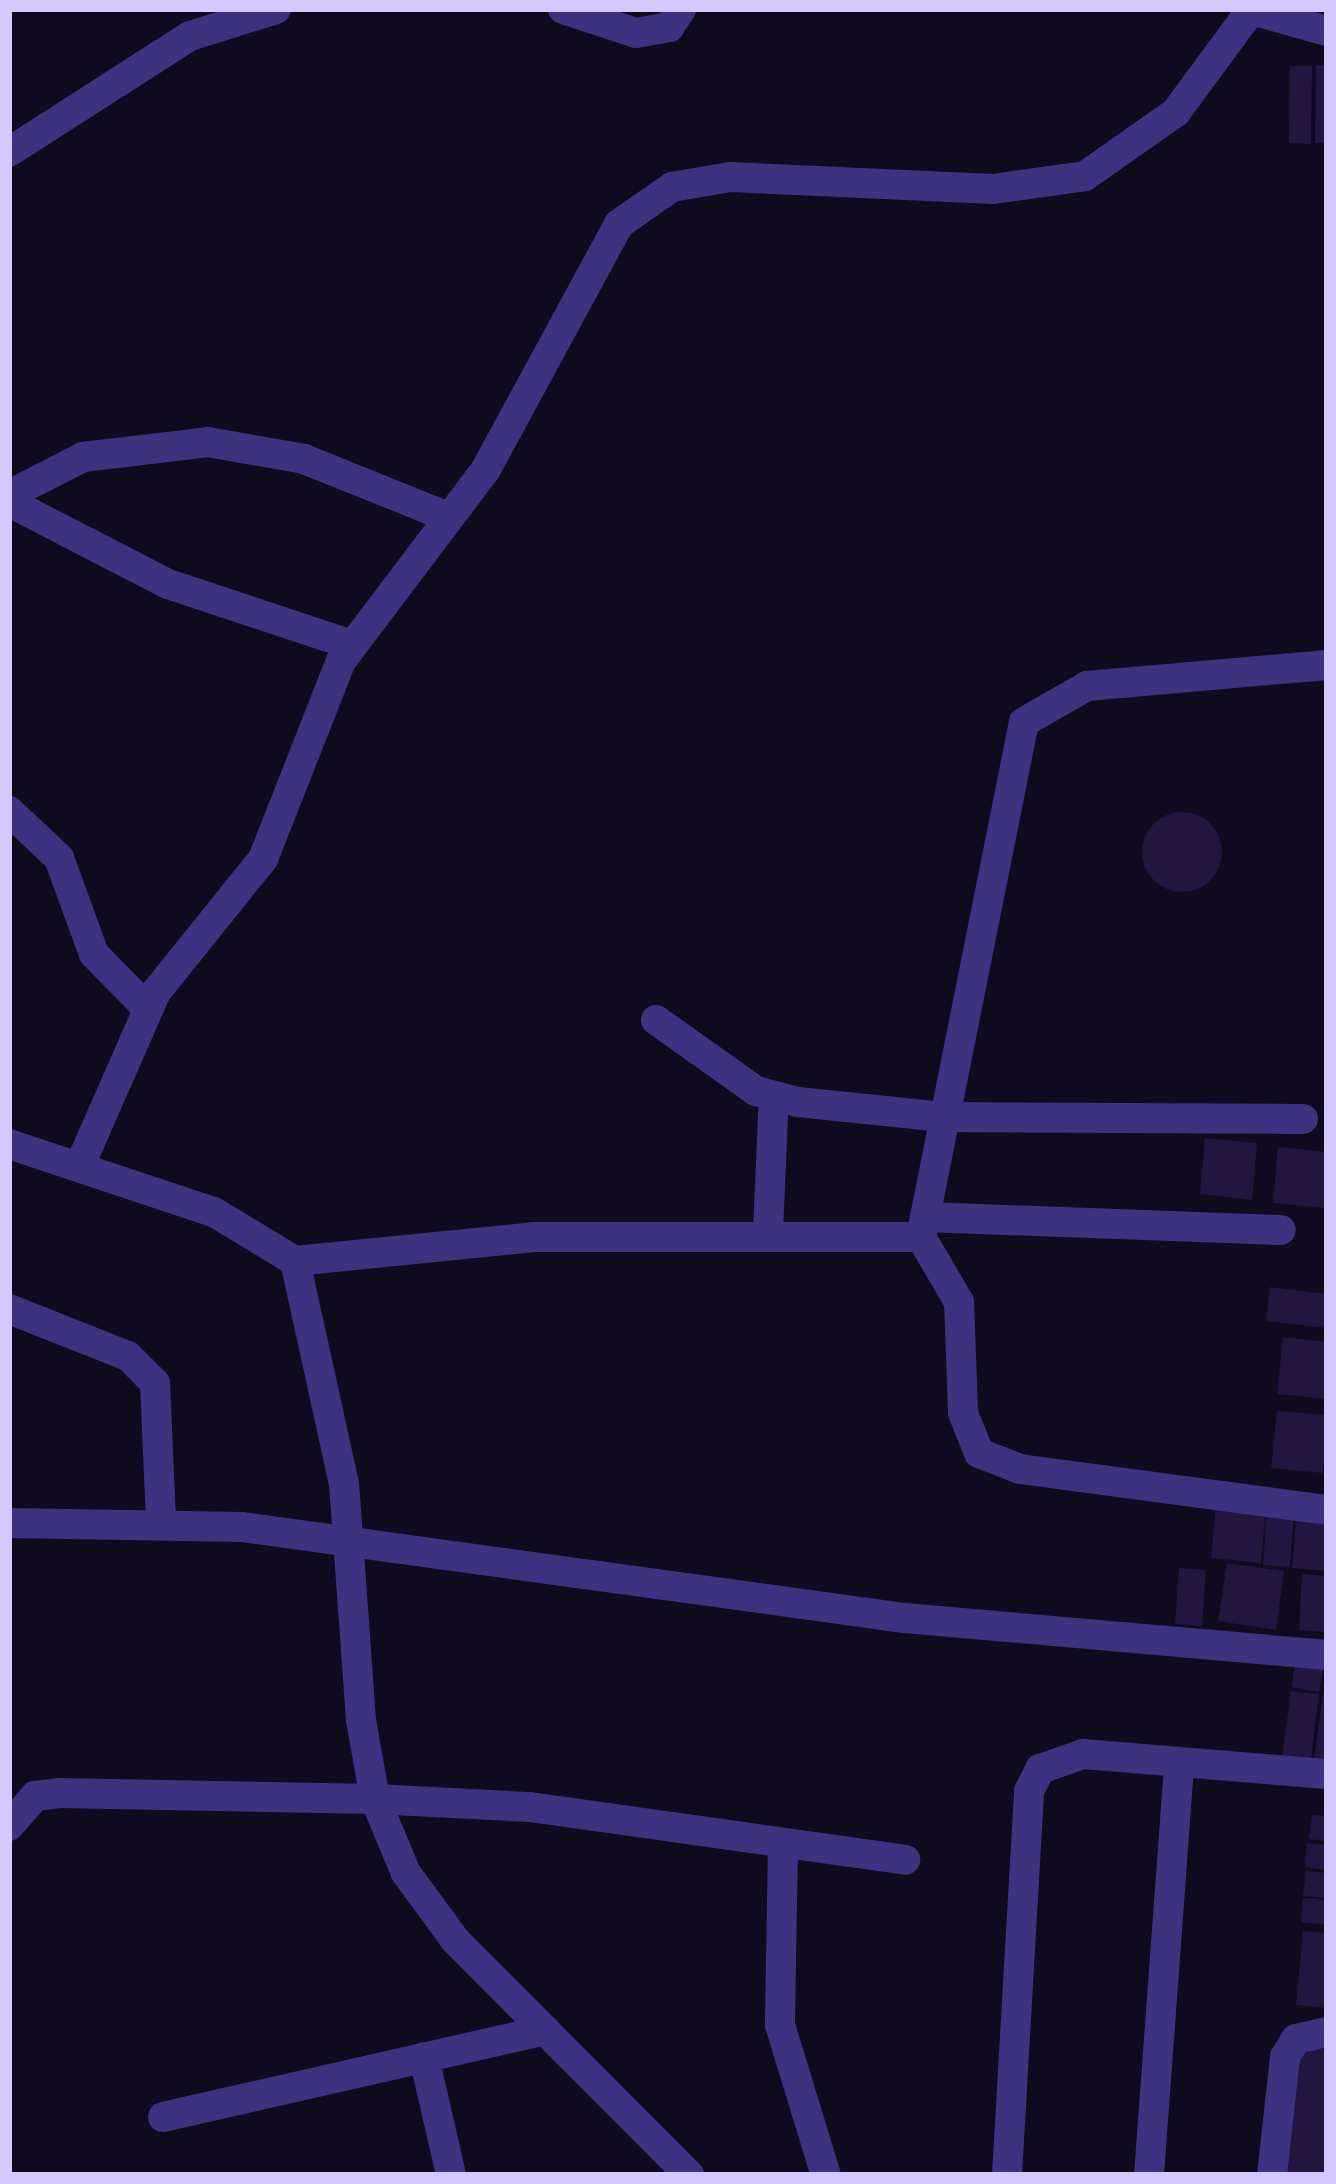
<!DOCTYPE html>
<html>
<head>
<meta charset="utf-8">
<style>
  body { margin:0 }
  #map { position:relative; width:1336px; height:2184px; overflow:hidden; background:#100a1e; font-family:"DejaVu Sans",sans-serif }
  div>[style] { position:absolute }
  .building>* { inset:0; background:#221540 }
  .round { border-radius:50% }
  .minor>* { height:30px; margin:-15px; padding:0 15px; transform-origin:15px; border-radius:15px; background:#3d3280 }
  span { translate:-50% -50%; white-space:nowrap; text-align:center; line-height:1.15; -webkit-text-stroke:9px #100a1e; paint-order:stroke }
  .frame { position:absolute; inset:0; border:12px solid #d4c8ff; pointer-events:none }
</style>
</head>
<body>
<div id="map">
  <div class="building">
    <i style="clip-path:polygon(1316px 65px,1327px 65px,1327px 143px,1315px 143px)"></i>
    <i style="clip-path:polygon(1290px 66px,1312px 66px,1311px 144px,1289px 143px)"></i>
    <i class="round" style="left:1142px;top:812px;width:80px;height:80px"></i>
    <i style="clip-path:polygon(1205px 1138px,1257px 1143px,1252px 1200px,1200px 1194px)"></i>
    <i style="clip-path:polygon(1278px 1147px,1327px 1152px,1324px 1208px,1273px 1203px)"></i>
    <i style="clip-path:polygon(1270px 1287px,1327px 1294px,1327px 1328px,1266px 1321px)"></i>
    <i style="clip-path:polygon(1283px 1337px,1327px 1342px,1327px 1399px,1277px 1394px)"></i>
    <i style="clip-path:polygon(1277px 1411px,1327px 1415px,1323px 1473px,1271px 1468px)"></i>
    <i style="clip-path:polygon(1216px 1503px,1266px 1507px,1261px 1563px,1211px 1558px)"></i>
    <i style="clip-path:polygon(1267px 1509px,1294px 1511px,1290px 1567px,1263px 1565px)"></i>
    <i style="clip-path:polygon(1297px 1513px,1327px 1516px,1327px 1571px,1292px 1568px)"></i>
    <i style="clip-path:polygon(1227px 1563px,1284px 1571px,1276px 1630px,1218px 1621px)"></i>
    <i style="clip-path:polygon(1179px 1568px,1206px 1570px,1202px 1626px,1175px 1624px)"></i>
    <i style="clip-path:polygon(1302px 1574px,1327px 1576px,1325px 1632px,1299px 1630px)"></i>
    <i style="clip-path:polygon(1295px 1659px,1324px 1663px,1319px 1692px,1292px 1687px)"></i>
    <i style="clip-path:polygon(1291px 1691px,1319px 1694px,1311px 1761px,1282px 1757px)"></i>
    <i style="clip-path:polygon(1323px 1694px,1327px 1695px,1327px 1762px,1314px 1760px)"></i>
    <i style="clip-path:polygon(1312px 1815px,1327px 1816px,1327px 1841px,1309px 1839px)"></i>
    <i style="clip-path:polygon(1307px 1843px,1327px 1845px,1327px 1870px,1305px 1867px)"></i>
    <i style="clip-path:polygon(1306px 1871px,1327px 1873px,1327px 1898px,1303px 1896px)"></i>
    <i style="clip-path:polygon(1303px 1898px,1327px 1900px,1327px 1925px,1301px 1922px)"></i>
    <i style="clip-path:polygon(1303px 1931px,1327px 1933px,1327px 2008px,1296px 2005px)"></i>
    <i style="clip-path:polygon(1297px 2046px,1327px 2049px,1324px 2175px,1282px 2175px)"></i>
  </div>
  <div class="minor">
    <i style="left:563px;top:9px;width:77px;rotate:18.2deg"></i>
    <i style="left:636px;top:33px;width:34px;rotate:-10deg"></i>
    <i style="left:669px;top:27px;width:22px;rotate:-56deg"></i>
    <i style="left:1248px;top:9px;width:82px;rotate:15.6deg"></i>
    <i style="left:9px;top:152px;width:215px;rotate:-32.7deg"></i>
    <i style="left:190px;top:36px;width:90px;rotate:-17.4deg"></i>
    <i style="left:9px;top:495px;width:83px;rotate:-27.2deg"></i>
    <i style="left:83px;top:457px;width:126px;rotate:-6.8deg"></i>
    <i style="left:208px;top:442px;width:97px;rotate:10deg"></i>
    <i style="left:304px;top:459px;width:155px;rotate:21.9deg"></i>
    <i style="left:9px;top:502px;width:179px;rotate:27.3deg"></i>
    <i style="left:168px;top:584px;width:194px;rotate:18.3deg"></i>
    <i style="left:9px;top:811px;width:69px;rotate:43.2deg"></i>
    <i style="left:59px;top:858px;width:102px;rotate:70deg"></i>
    <i style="left:94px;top:954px;width:76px;rotate:45.5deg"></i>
    <i style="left:656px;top:1020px;width:123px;rotate:35.4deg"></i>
    <i style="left:756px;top:1091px;width:43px;rotate:14.7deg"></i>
    <i style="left:798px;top:1102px;width:146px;rotate:5.9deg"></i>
    <i style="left:943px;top:1117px;width:360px;rotate:0.3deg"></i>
    <i style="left:9px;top:1144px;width:216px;rotate:18.4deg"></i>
    <i style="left:214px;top:1212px;width:95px;rotate:31.2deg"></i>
    <i style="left:295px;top:1261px;width:227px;rotate:77.6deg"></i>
    <i style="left:344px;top:1483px;width:238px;rotate:85.9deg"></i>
    <i style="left:361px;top:1720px;width:80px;rotate:80deg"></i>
    <i style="left:375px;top:1799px;width:80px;rotate:67.3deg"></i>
    <i style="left:406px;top:1873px;width:83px;rotate:53.8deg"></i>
    <i style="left:455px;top:1940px;width:332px;rotate:45.1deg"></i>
    <i style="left:80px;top:1165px;width:189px;rotate:-66.3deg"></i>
    <i style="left:156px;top:992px;width:171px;rotate:-51.2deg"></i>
    <i style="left:263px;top:859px;width:213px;rotate:-68.5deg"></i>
    <i style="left:341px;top:661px;width:241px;rotate:-52.9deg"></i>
    <i style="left:486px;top:469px;width:279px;rotate:-61.5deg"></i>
    <i style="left:619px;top:224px;width:65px;rotate:-34.9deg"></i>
    <i style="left:672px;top:187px;width:59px;rotate:-9.8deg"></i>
    <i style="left:730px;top:177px;width:263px;rotate:2.6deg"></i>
    <i style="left:993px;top:189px;width:93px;rotate:-8deg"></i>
    <i style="left:1085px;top:176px;width:111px;rotate:-35.1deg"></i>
    <i style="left:1176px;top:112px;width:128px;rotate:-53.6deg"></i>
    <i style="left:925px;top:1217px;width:356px;rotate:2.1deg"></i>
    <i style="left:768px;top:1231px;width:135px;rotate:-87.5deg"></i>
    <i style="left:921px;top:1237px;width:525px;rotate:-78.69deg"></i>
    <i style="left:1024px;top:722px;width:73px;rotate:-29.7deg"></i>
    <i style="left:1087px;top:686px;width:241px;rotate:-5deg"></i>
    <i style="left:295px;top:1261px;width:240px;rotate:-5.7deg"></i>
    <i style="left:534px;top:1237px;width:387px"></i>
    <i style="left:921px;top:1237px;width:75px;rotate:59.7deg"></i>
    <i style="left:959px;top:1302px;width:111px;rotate:87.9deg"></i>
    <i style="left:963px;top:1413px;width:43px;rotate:68.2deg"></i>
    <i style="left:979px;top:1453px;width:44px;rotate:21.3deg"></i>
    <i style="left:1020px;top:1469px;width:310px;rotate:7.6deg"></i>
    <i style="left:9px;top:1309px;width:128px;rotate:21.6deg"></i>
    <i style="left:128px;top:1356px;width:38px;rotate:45deg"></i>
    <i style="left:155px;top:1383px;width:138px;rotate:87.5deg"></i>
    <i style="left:9px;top:1523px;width:233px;rotate:1deg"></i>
    <i style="left:242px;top:1527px;width:669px;rotate:7.82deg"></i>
    <i style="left:905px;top:1618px;width:424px;rotate:5deg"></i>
    <i style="left:9px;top:1826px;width:40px;rotate:-49deg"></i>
    <i style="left:35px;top:1796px;width:24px;rotate:-7deg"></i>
    <i style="left:59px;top:1793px;width:316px;rotate:1.1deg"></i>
    <i style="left:375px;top:1799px;width:155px;rotate:3deg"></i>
    <i style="left:530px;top:1807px;width:379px;rotate:8deg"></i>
    <i style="left:783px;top:1846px;width:179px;rotate:91deg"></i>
    <i style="left:780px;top:2025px;width:157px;rotate:73deg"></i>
    <i style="left:424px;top:2057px;width:121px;rotate:77.1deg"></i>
    <i style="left:163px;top:2117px;width:392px;rotate:-12.8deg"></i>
    <i style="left:1007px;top:2175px;width:385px;rotate:-86.7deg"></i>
    <i style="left:1029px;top:1791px;width:25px;rotate:-63deg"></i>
    <i style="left:1040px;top:1769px;width:46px;rotate:-19.2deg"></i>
    <i style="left:1083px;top:1754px;width:245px;rotate:4.7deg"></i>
    <i style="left:1149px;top:2175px;width:414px;rotate:-85.8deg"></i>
    <i style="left:1272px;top:2175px;width:119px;rotate:-83.7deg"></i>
    <i style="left:1285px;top:2057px;width:21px;rotate:-59deg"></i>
    <i style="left:1296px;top:2039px;width:32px;rotate:-13deg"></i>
  </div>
  <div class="frame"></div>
</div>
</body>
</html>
